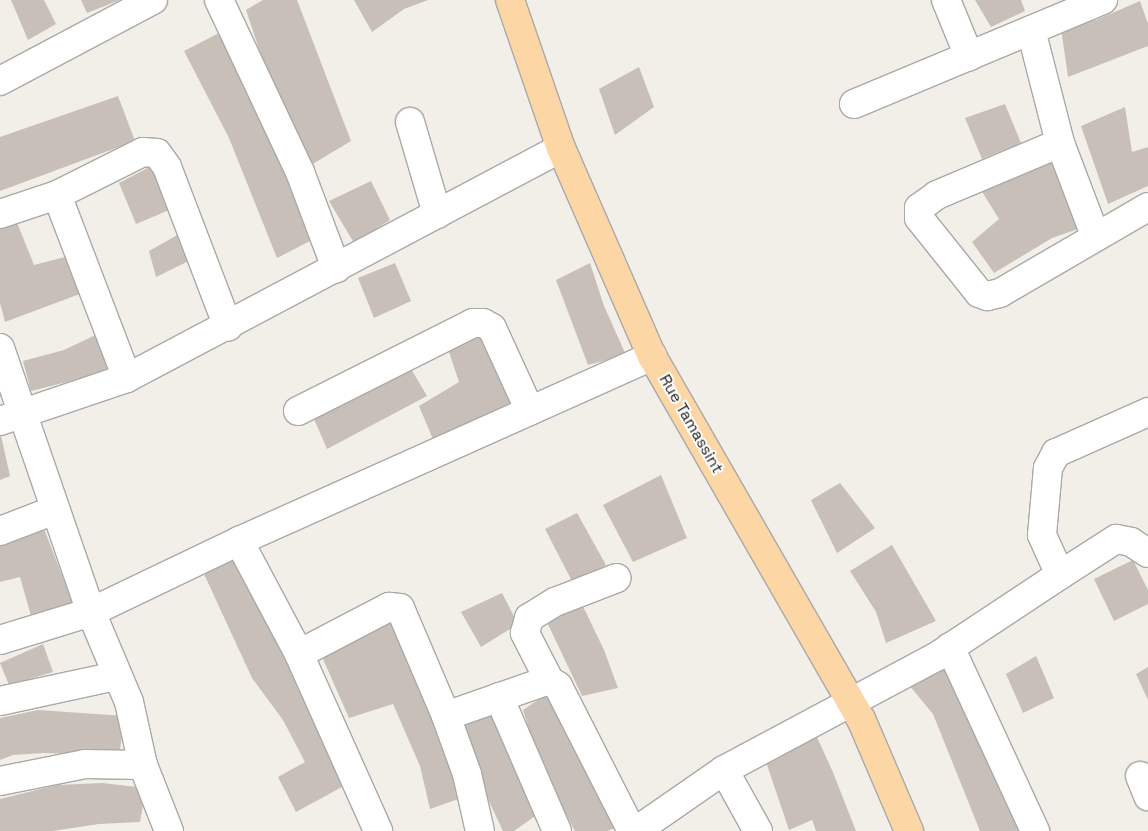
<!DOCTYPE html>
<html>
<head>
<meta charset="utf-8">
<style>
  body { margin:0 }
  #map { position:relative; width:1148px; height:831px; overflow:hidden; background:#f2efe9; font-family:"Space Grotesk",sans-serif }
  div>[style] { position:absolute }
  .building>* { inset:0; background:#c7bfb8 }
  .roads { filter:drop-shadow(1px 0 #a9a9a9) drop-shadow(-1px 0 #a9a9a9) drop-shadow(0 1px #a9a9a9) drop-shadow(0 -1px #a9a9a9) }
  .minor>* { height:28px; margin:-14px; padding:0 14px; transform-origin:14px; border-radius:14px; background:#fff }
  .major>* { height:28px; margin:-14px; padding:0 14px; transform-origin:14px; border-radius:14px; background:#fcd6a4 }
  span { translate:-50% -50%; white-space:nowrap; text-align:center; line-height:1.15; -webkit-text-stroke:4px #fff; paint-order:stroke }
  .street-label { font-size:16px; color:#222 }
</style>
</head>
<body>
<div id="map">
  <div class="building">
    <i style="clip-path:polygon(11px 0,44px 0,56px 24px,28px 40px)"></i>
    <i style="clip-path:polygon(81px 0,120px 0,87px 13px)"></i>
    <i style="clip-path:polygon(263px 0,297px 0,351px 141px,311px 165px,267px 73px,246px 10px)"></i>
    <i style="clip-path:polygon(354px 0,428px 0,404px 9px,372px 32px)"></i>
    <i style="clip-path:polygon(975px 0,1021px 0,1025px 11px,991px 27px)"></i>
    <i style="clip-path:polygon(1140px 1px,1148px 24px,1148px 46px,1068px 77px,1061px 28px,1096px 20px)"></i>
    <i style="clip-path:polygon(225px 30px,314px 239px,277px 258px,229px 138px,184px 51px)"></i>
    <i style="clip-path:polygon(639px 67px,654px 107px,615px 135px,599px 89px)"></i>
    <i style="clip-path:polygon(118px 96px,135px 141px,0 191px,0 137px)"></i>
    <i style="clip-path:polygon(1005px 104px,1021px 143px,982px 159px,965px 118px)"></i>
    <i style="clip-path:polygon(1125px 107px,1132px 152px,1148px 147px,1148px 186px,1108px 204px,1081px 126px)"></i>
    <i style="clip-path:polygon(1053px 155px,1081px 228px,1052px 238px,994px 273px,972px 242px,999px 219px,981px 190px)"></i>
    <i style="clip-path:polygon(157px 163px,174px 208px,136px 224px,119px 183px)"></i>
    <i style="clip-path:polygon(371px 181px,390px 220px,354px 243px,329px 201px)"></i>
    <i style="clip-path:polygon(16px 220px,34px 265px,73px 255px,85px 292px,5px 322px,0 303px,0 228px)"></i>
    <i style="clip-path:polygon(181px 233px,195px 258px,156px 277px,149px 251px)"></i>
    <i style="clip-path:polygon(395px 263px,411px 301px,374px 318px,358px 278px)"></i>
    <i style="clip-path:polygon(590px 263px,604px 306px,626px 355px,588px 365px,556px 280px)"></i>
    <i style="clip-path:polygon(104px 331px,120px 364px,75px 380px,31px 391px,23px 361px,64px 350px)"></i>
    <i style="clip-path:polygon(488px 334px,520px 402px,435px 444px,419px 406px,459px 382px,448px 349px)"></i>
    <i style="clip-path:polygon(410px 367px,427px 396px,327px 449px,311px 412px)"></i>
    <i style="clip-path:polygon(0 431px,10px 476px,0 480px)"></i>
    <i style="clip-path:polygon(661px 475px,687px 538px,633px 562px,603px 505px)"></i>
    <i style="clip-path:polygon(840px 483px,875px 528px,837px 553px,811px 500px)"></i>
    <i style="clip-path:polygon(577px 513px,606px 565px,574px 585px,545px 529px)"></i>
    <i style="clip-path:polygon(43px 526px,73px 604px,31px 616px,20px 577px,0 582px,0 540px)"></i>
    <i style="clip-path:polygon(892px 545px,936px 621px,886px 643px,876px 612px,850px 571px)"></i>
    <i style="clip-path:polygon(232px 560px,353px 781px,296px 812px,278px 777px,305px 762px,283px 720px,252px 678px,204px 574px)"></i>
    <i style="clip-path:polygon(1133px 560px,1148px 590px,1148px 604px,1114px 621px,1094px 579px)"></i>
    <i style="clip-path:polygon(502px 593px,518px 624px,481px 647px,461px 612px)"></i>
    <i style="clip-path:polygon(580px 600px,604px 650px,618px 688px,582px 696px,545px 618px)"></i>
    <i style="clip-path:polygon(396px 617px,467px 796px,430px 809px,420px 766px,393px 704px,349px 718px,319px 650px)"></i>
    <i style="clip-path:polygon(43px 644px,53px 672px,9px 685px,0 663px)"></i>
    <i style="clip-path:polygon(1036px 656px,1054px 698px,1023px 713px,1006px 674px)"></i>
    <i style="clip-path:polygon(952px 658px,1027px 831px,980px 831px,933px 714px,904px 679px)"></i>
    <i style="clip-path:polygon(1148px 667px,1148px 700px,1136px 674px)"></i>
    <i style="clip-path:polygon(554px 689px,620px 826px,607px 831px,575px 831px,542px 770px,523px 710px)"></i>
    <i style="clip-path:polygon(38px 710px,125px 716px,119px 756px,45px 753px,13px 755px,0 760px,0 718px)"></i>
    <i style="clip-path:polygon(496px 710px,538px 814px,514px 831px,503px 831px,454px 727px)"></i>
    <i style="clip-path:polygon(815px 733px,832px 770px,856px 831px,816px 831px,812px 820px,789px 830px,763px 753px)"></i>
    <i style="clip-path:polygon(102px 783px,146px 788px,140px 822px,99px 824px,52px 831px,0 831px,0 799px,57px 785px)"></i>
  </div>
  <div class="roads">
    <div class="minor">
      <i style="left:219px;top:0;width:190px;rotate:64.8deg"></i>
      <i style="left:300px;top:172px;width:103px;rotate:69.4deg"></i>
      <i style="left:946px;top:0;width:61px;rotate:67.7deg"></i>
      <i style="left:1031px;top:30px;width:117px;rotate:75.6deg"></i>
      <i style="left:1060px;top:143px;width:134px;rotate:157.1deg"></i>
      <i style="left:937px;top:195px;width:22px;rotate:144deg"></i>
      <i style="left:919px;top:208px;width:10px;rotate:90deg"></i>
      <i style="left:919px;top:218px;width:96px;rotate:51.3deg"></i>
      <i style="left:979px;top:293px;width:9px;rotate:21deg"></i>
      <i style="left:987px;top:296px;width:13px;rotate:-13deg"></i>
      <i style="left:1000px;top:293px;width:171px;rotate:-30.2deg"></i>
      <i style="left:0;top:81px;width:173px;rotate:-27.9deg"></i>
      <i style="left:854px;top:104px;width:270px;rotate:-22.7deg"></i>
      <i style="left:410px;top:122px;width:96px;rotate:73.6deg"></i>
      <i style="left:1060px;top:143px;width:98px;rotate:69.2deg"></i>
      <i style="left:57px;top:195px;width:196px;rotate:69.1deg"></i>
      <i style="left:0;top:214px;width:60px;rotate:-18.4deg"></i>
      <i style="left:57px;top:195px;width:96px;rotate:-26.6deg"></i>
      <i style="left:143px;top:152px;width:14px;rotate:4deg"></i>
      <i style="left:157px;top:153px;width:17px;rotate:54deg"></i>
      <i style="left:167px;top:167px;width:171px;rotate:69.1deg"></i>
      <i style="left:0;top:348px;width:279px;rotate:71deg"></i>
      <i style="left:91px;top:612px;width:98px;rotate:67.1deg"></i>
      <i style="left:129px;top:702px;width:65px;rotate:77.5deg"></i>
      <i style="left:143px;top:765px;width:71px;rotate:68.5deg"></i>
      <i style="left:298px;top:411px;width:196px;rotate:-26.7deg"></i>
      <i style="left:473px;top:323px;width:10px"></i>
      <i style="left:483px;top:323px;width:10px;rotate:29deg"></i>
      <i style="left:492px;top:328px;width:91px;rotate:65.4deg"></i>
      <i style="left:0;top:421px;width:134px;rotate:-18.7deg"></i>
      <i style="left:127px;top:378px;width:491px;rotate:-27.9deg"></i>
      <i style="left:0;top:531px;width:59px;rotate:-20.9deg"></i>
      <i style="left:239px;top:541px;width:128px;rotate:62deg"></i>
      <i style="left:299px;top:654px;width:194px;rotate:65.9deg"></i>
      <i style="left:1060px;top:575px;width:67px;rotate:-32.7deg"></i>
      <i style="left:1116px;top:539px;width:15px;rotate:11deg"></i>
      <i style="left:1131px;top:542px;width:20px;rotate:33deg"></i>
      <i style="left:0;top:640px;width:95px;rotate:-17.1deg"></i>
      <i style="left:91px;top:612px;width:164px;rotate:-25.6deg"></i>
      <i style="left:239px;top:541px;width:453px;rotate:-24.1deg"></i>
      <i style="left:950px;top:647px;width:203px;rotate:65.2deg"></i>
      <i style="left:299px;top:654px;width:102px;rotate:-27.6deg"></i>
      <i style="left:389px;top:607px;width:11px;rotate:5deg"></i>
      <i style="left:400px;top:608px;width:117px;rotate:66.9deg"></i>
      <i style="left:446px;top:716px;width:109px;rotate:-19.3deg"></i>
      <i style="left:549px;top:680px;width:11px;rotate:34deg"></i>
      <i style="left:558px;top:686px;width:163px;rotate:63deg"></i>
      <i style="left:549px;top:680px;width:53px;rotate:-117.1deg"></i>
      <i style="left:525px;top:633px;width:16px;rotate:-75deg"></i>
      <i style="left:529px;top:618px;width:31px;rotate:-32deg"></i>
      <i style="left:555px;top:602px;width:66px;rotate:-21.2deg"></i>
      <i style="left:499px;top:697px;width:146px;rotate:66.6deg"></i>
      <i style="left:0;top:701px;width:119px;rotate:-12.2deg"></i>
      <i style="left:446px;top:716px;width:62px;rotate:70.1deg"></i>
      <i style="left:467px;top:774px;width:58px;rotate:77.2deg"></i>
      <i style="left:724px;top:770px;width:70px;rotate:60.9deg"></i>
      <i style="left:1140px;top:776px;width:22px;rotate:68deg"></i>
      <i style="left:0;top:781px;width:87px;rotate:-11.3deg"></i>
      <i style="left:85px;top:764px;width:58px;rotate:1deg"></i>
      <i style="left:636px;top:831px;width:107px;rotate:-34.7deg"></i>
      <i style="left:724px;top:770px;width:240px;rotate:-28.1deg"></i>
      <i style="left:936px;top:657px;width:149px;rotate:-33.5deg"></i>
      <i style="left:1060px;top:575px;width:44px;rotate:-114.2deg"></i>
      <i style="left:1042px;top:535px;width:67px;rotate:-84.9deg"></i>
      <i style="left:1048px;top:468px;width:17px;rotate:-62deg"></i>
      <i style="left:1056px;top:453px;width:101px;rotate:-24deg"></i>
    </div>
    <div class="major">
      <i style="left:510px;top:0;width:157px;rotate:71deg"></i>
      <i style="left:561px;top:148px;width:227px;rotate:66.4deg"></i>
      <i style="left:652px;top:356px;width:419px;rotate:60.1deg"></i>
      <i style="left:861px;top:719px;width:122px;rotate:66.8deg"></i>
    </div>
  </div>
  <div class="street-label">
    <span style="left:691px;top:424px;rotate:60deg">Rue Tamassint</span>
  </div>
</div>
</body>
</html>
